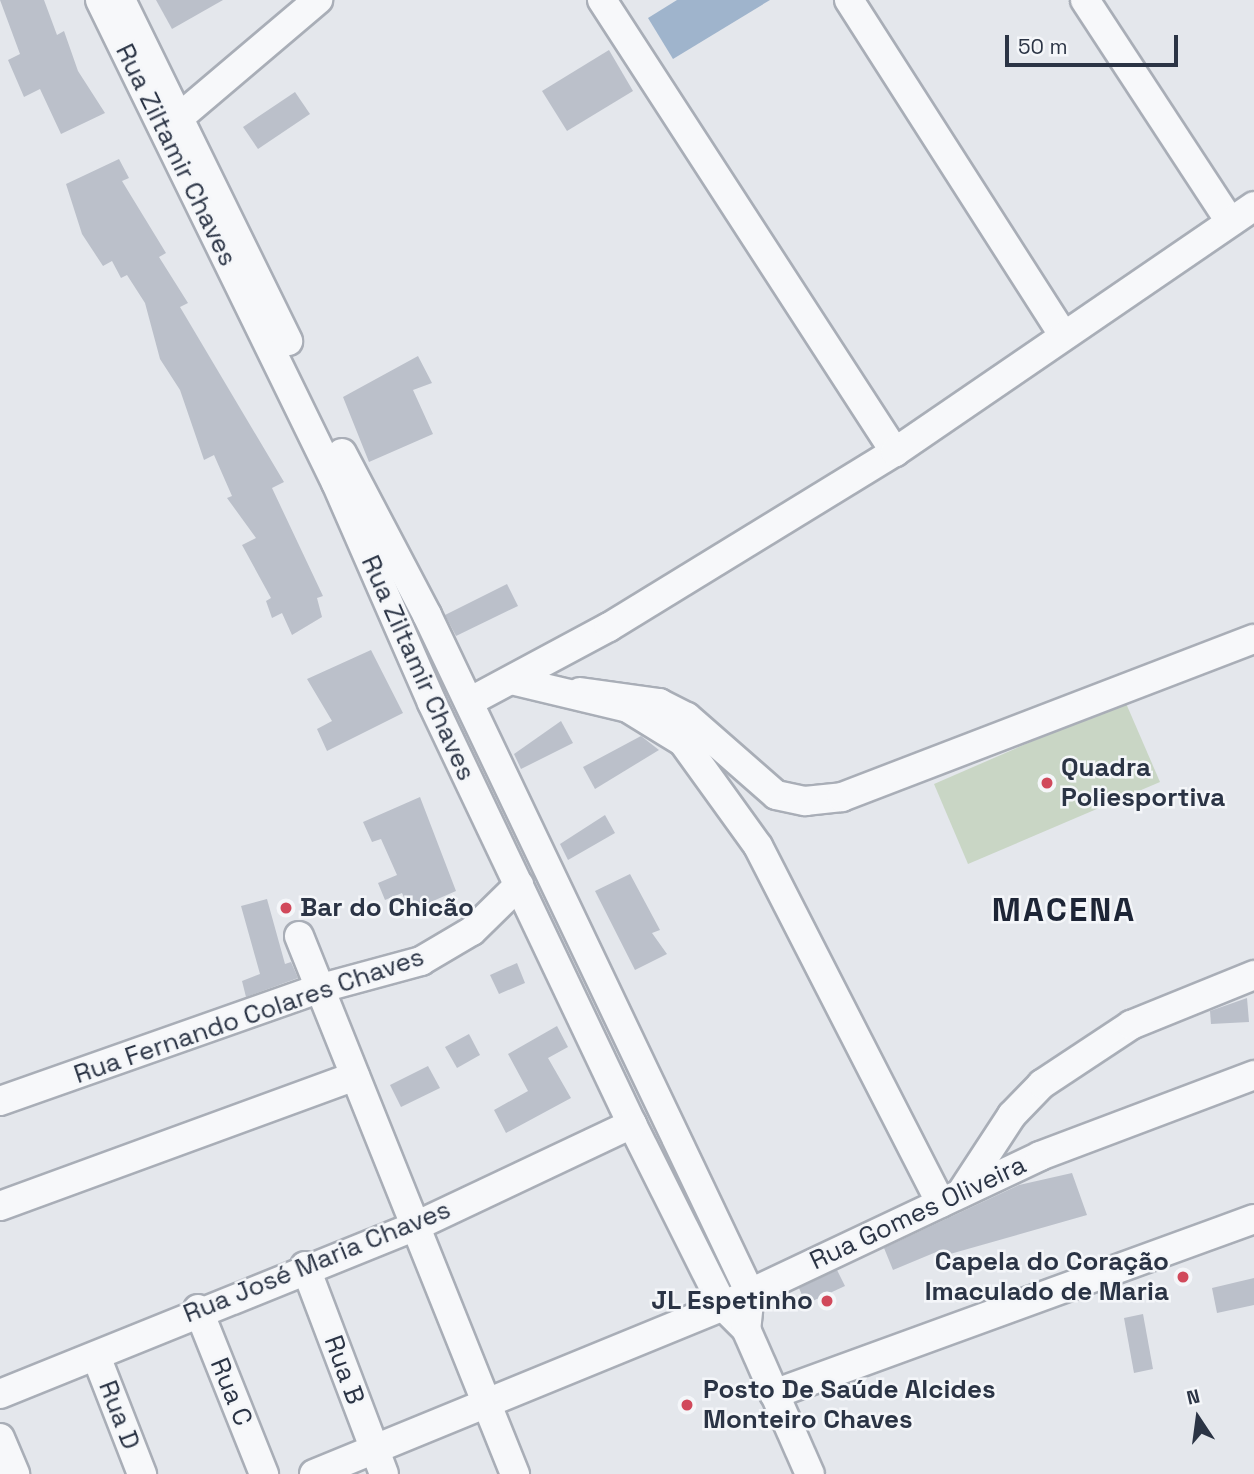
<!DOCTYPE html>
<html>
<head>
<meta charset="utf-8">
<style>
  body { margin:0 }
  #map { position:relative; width:1254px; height:1474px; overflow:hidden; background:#e4e7ec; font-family:"Space Grotesk",sans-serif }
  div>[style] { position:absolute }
  .green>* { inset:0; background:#c9d6c5 }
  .water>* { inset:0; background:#9fb4cc }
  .building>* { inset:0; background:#bbc0ca }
  .roads { filter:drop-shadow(2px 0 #a9aeb7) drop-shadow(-2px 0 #a9aeb7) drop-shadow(0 2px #a9aeb7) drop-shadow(0 -2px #a9aeb7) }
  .minor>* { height:28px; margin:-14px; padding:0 14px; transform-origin:14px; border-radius:14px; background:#f7f8fa }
  .dots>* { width:19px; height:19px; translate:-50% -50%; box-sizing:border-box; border:4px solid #f4f6f9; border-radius:50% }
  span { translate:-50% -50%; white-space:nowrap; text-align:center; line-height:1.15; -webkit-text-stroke:5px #f4f6f9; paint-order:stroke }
  .street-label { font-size:26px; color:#2b3445 }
  .poi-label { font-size:26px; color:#2b3445; font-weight:700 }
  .left { translate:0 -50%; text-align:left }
  .right { translate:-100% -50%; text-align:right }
  .district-label { font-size:33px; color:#1d2536; font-weight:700; letter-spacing:2px }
  .north { position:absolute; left:1163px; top:1383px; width:70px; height:70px; -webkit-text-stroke:5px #f4f6f9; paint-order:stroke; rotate:347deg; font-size:19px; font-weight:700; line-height:28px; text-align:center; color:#2b3445 }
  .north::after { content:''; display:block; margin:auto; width:24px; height:32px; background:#2b3445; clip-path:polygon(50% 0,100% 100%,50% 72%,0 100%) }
  .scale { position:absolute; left:1005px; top:35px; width:173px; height:32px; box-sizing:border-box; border:4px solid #2b3445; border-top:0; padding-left:9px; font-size:21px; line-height:24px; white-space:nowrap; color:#2b3445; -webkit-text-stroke:5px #f4f6f9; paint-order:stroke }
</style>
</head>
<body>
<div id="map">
  <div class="green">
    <i style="clip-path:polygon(1125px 701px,1160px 782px,968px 864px,934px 784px)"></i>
  </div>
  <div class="water">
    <i style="clip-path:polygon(677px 0,770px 0,673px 59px,648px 18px)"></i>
  </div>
  <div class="building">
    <i style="clip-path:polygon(0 0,44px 0,57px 35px,64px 31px,78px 71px,105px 113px,61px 134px,40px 89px,24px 97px,8px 60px,20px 54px)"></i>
    <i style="clip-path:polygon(156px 0,223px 0,172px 29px)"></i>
    <i style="clip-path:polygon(609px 50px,633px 91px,567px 131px,542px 91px)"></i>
    <i style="clip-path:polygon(295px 92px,310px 114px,258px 149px,243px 127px)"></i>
    <i style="clip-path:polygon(119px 159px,129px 178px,122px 181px,166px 253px,159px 257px,188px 303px,180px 307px,284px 482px,272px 488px,323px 596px,317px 598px,322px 617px,292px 635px,282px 613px,272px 618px,266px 601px,271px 598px,242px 545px,256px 538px,227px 498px,232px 496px,214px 455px,204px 460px,180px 390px,160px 359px,145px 303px,127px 275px,121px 278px,112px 261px,103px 266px,82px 234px,66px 184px)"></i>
    <i style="clip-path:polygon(418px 356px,432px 383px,413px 390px,433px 434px,369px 462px,343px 397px)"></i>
    <i style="clip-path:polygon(507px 584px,518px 606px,456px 636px,445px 615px)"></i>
    <i style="clip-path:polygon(371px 650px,403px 713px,327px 751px,317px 729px,332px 721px,307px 679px)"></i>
    <i style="clip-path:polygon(561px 721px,573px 743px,521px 769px,514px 754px)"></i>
    <i style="clip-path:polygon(641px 736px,659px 750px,595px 789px,583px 767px)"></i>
    <i style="clip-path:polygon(420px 797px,456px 891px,410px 911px,402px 893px,385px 900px,378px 883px,397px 875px,381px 839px,372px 842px,363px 822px)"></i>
    <i style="clip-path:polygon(605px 815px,615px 833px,568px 860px,560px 844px)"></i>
    <i style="clip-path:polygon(630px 874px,660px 930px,652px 933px,667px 954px,635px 970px,595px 891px)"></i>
    <i style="clip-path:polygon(267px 899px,285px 964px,291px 962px,298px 978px,246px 997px,242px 981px,260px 974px,241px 906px)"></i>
    <i style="clip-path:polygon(517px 963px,525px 983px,499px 994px,490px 975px)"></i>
    <i style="clip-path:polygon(1247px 998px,1249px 1022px,1211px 1024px,1210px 1011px)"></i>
    <i style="clip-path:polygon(557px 1026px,568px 1047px,548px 1058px,571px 1098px,506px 1133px,494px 1110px,528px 1091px,508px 1054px)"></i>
    <i style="clip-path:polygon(469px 1034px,480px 1055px,457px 1068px,445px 1047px)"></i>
    <i style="clip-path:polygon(428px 1066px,440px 1088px,401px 1107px,390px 1085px)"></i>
    <i style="clip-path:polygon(1072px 1173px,1087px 1215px,943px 1256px,941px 1250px,893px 1270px,884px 1248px,1019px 1185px)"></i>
    <i style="clip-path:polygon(837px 1270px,845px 1286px,806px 1304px,799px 1288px)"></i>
    <i style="clip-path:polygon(1254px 1278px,1254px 1305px,1217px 1313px,1212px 1288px)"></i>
    <i style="clip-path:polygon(1143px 1314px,1153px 1369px,1134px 1373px,1124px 1318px)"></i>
  </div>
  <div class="roads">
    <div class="minor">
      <i style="left:100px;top:0;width:538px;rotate:63.96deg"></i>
      <i style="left:336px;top:483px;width:240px;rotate:66.4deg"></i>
      <i style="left:432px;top:703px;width:466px;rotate:64.6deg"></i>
      <i style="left:632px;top:1124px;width:203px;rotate:63.4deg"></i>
      <i style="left:723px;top:1306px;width:33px;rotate:45deg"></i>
      <i style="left:746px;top:1329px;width:158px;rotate:66.2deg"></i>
      <i style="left:121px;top:0;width:380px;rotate:63.9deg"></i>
      <i style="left:602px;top:0;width:539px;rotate:57.05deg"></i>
      <i style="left:849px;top:0;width:397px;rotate:57.4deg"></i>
      <i style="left:1085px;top:0;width:265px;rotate:56.8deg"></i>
      <i style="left:181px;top:116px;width:180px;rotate:-40.3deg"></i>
      <i style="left:342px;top:453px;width:183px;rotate:62.3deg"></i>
      <i style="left:427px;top:615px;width:751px;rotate:64.53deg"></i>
      <i style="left:750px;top:1293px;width:36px;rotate:96deg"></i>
      <i style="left:515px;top:681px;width:116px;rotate:13.4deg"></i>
      <i style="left:628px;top:708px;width:65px;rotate:31.7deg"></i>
      <i style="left:683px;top:742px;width:128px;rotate:54.2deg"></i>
      <i style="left:758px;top:846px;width:401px;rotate:62.9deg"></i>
      <i style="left:580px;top:692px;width:80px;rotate:7.9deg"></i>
      <i style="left:659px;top:703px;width:31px;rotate:27deg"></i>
      <i style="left:687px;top:717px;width:118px;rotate:41.2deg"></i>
      <i style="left:776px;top:795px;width:30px;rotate:12deg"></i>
      <i style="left:805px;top:801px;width:37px;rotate:-6deg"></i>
      <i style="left:842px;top:797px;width:441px;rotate:-21deg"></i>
      <i style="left:469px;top:702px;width:159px;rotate:-28.2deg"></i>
      <i style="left:609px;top:627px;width:335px;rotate:-31.5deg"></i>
      <i style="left:895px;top:452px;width:435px;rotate:-34.4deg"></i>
      <i style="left:299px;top:936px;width:580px;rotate:68.13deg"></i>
      <i style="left:0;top:1101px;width:337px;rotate:-19.4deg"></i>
      <i style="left:318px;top:989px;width:107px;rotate:-15.2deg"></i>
      <i style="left:421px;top:961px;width:59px;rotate:-30.5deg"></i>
      <i style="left:472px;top:931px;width:66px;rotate:-44.4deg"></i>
      <i style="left:961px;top:1193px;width:93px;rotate:-56.8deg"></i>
      <i style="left:1012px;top:1115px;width:43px;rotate:-45.9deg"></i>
      <i style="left:1042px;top:1084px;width:107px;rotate:-33.5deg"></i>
      <i style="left:1131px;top:1025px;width:133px;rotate:-22.1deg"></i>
      <i style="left:0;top:1206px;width:378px;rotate:-20.1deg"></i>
      <i style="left:305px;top:1266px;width:222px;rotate:69.2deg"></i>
      <i style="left:198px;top:1309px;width:178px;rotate:68.2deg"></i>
      <i style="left:96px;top:1356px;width:127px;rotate:68.7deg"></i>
      <i style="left:0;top:1394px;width:449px;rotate:-22deg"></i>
      <i style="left:416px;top:1226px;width:239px;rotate:-25.3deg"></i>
      <i style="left:774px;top:1394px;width:511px;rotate:-20.03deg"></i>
      <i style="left:0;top:1438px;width:39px;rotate:67deg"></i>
      <i style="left:314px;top:1474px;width:442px;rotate:-22.3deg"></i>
      <i style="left:723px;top:1306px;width:351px;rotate:-25.3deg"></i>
      <i style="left:1040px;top:1156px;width:229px;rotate:-20.7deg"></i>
    </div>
  </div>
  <div class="dots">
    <i style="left:1047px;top:783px;background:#d1495b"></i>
    <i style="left:286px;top:908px;background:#d1495b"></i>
    <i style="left:1183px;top:1277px;background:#d1495b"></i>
    <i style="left:827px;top:1301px;background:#d1495b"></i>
    <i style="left:687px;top:1405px;background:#d1495b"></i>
  </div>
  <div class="street-label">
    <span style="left:176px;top:155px;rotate:64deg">Rua Ziltamir Chaves</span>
    <span style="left:418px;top:668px;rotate:66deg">Rua Ziltamir Chaves</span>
    <span style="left:249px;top:1016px;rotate:-19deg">Rua Fernando Colares Chaves</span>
    <span style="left:918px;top:1213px;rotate:-25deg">Rua Gomes Oliveira</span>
    <span style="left:317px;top:1262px;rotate:-22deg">Rua José Maria Chaves</span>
    <span style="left:344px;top:1370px;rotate:70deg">Rua B</span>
    <span style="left:231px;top:1392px;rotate:68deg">Rua C</span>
    <span style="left:119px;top:1415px;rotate:69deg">Rua D</span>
  </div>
  <div class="poi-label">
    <span class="left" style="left:1061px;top:783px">Quadra<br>Poliesportiva</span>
    <span class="left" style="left:300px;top:908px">Bar do Chicão</span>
    <span class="right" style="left:1169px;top:1277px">Capela do Coração<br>Imaculado de Maria</span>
    <span class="right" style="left:813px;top:1301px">JL Espetinho</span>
    <span class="left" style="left:703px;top:1405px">Posto De Saúde Alcides<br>Monteiro Chaves</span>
  </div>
  <div class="district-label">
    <span style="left:1064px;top:911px">MACENA</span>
  </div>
  <div class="north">N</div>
  <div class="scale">50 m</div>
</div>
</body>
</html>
